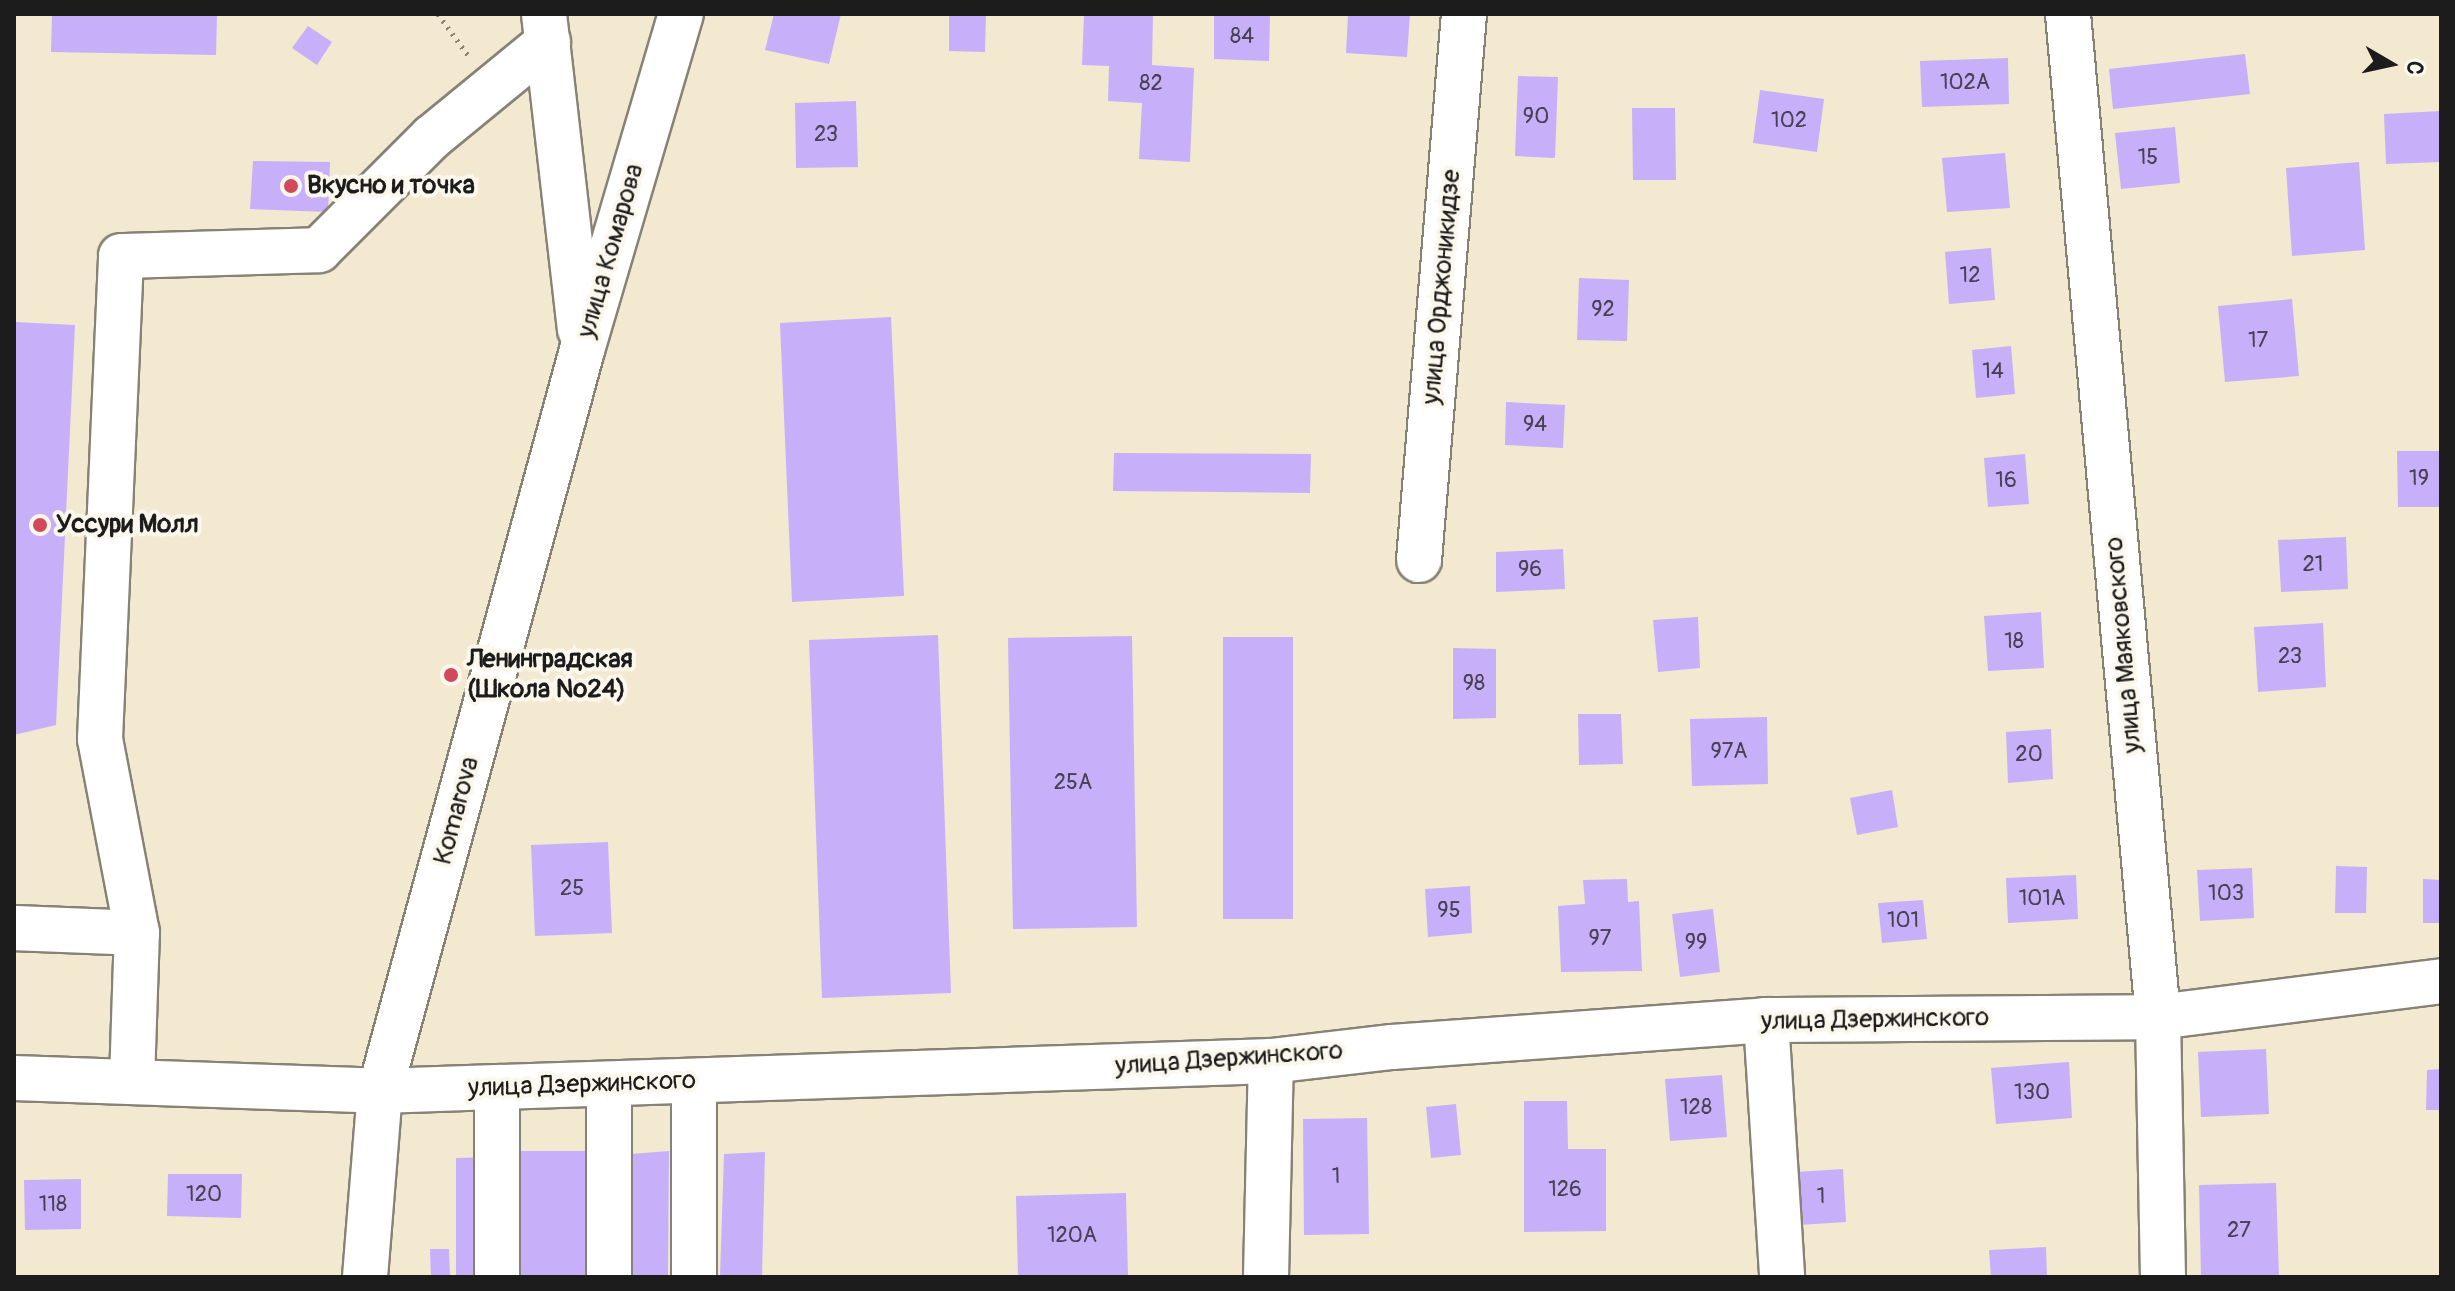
<!DOCTYPE html>
<html>
<head>
<meta charset="utf-8">
<style>
  body { margin:0 }
  #map { position:relative; width:2455px; height:1291px; overflow:hidden; background:#f2e9d0; font-family:Pangolin,sans-serif }
  div>[style] { position:absolute }
  .building>* { inset:0; background:#c8aff9 }
  .path>* { height:5px; margin-top:-2.5px; transform-origin:0; background:repeating-linear-gradient(90deg,#878276 0 2px,transparent 0 8px) }
  .roads { filter:drop-shadow(2px 0 #878276) drop-shadow(-2px 0 #878276) drop-shadow(0 2px #878276) drop-shadow(0 -2px #878276) }
  .minor>* { height:44px; margin:-22px; padding:0 22px; transform-origin:22px; border-radius:22px; background:#fff }
  .highway>* { height:44px; margin:-22px; padding:0 22px; transform-origin:22px; border-radius:22px; background:#fff }
  .dots>* { width:22px; height:22px; translate:-50% -50%; box-sizing:border-box; border:4px solid #fbf7ec; border-radius:50% }
  span { translate:-50% -50%; white-space:nowrap; text-align:center; line-height:1.15; -webkit-text-stroke:8px #fbf7ec; paint-order:stroke }
  .number-label { font-size:22px; color:#474153 }
  .number-label span { -webkit-text-stroke-width:0 }
  .poi-label { font-size:26px; color:#1c1c1c; font-weight:700 }
  .left { translate:0 -50%; text-align:left }
  .street-label { font-size:26px; color:#1c1c1c }
  .frame { position:absolute; inset:0; border:16px solid #1c1c1c; pointer-events:none }
  .north { position:absolute; left:2351px; top:24px; width:80px; height:80px; -webkit-text-stroke:6px #fbf7ec; paint-order:stroke; rotate:99deg; font-size:22px; font-weight:700; line-height:32px; text-align:center; color:#1c1c1c }
  .north::after { content:''; display:block; margin:auto; width:28px; height:36px; background:#1c1c1c; clip-path:polygon(50% 0,100% 100%,50% 72%,0 100%) }
</style>
</head>
<body>
<div id="map">
  <div class="building">
    <i style="clip-path:polygon(52px 14px,217px 14px,216px 55px,51px 52px)"></i>
    <i style="clip-path:polygon(774px 14px,841px 14px,829px 64px,765px 50px)"></i>
    <i style="clip-path:polygon(949px 14px,986px 14px,985px 52px,949px 51px)"></i>
    <i style="clip-path:polygon(1084px 14px,1153px 14px,1152px 65px,1194px 68px,1190px 162px,1139px 159px,1142px 103px,1108px 101px,1109px 66px,1082px 65px)"></i>
    <i style="clip-path:polygon(1214px 14px,1270px 14px,1269px 61px,1214px 59px)"></i>
    <i style="clip-path:polygon(1348px 14px,1410px 14px,1407px 57px,1346px 53px)"></i>
    <i style="clip-path:polygon(308px 26px,332px 42px,317px 65px,292px 48px)"></i>
    <i style="clip-path:polygon(2245px 54px,2250px 94px,2113px 109px,2109px 69px)"></i>
    <i style="clip-path:polygon(2008px 58px,2009px 104px,1922px 107px,1920px 61px)"></i>
    <i style="clip-path:polygon(1518px 76px,1558px 77px,1555px 158px,1515px 156px)"></i>
    <i style="clip-path:polygon(1760px 90px,1824px 99px,1817px 152px,1753px 143px)"></i>
    <i style="clip-path:polygon(856px 101px,858px 167px,796px 168px,795px 103px)"></i>
    <i style="clip-path:polygon(1632px 108px,1675px 108px,1676px 180px,1633px 180px)"></i>
    <i style="clip-path:polygon(2441px 111px,2441px 162px,2386px 164px,2384px 114px)"></i>
    <i style="clip-path:polygon(2175px 127px,2180px 183px,2121px 189px,2115px 133px)"></i>
    <i style="clip-path:polygon(2005px 153px,2010px 208px,1947px 212px,1942px 158px)"></i>
    <i style="clip-path:polygon(253px 161px,330px 162px,328px 212px,250px 209px)"></i>
    <i style="clip-path:polygon(2359px 162px,2365px 250px,2292px 256px,2286px 168px)"></i>
    <i style="clip-path:polygon(1991px 248px,1995px 300px,1949px 304px,1945px 252px)"></i>
    <i style="clip-path:polygon(1579px 278px,1629px 280px,1627px 341px,1577px 340px)"></i>
    <i style="clip-path:polygon(2292px 299px,2299px 376px,2225px 382px,2218px 306px)"></i>
    <i style="clip-path:polygon(891px 317px,904px 596px,792px 602px,780px 323px)"></i>
    <i style="clip-path:polygon(14px 322px,75px 325px,56px 725px,14px 735px)"></i>
    <i style="clip-path:polygon(2011px 346px,2015px 394px,1976px 398px,1972px 350px)"></i>
    <i style="clip-path:polygon(1506px 402px,1565px 405px,1563px 448px,1505px 445px)"></i>
    <i style="clip-path:polygon(2397px 451px,2441px 451px,2441px 507px,2398px 507px)"></i>
    <i style="clip-path:polygon(1114px 453px,1311px 454px,1310px 493px,1113px 491px)"></i>
    <i style="clip-path:polygon(2025px 454px,2029px 504px,1988px 507px,1984px 458px)"></i>
    <i style="clip-path:polygon(2346px 537px,2348px 589px,2281px 592px,2278px 540px)"></i>
    <i style="clip-path:polygon(1563px 549px,1565px 589px,1496px 592px,1496px 552px)"></i>
    <i style="clip-path:polygon(2041px 612px,2044px 668px,1988px 671px,1984px 616px)"></i>
    <i style="clip-path:polygon(1698px 617px,1700px 668px,1658px 672px,1653px 620px)"></i>
    <i style="clip-path:polygon(2323px 623px,2326px 687px,2258px 692px,2254px 627px)"></i>
    <i style="clip-path:polygon(938px 635px,951px 993px,822px 998px,809px 640px)"></i>
    <i style="clip-path:polygon(1132px 636px,1137px 927px,1013px 929px,1008px 638px)"></i>
    <i style="clip-path:polygon(1223px 637px,1293px 637px,1293px 919px,1223px 919px)"></i>
    <i style="clip-path:polygon(1453px 648px,1496px 649px,1496px 718px,1453px 719px)"></i>
    <i style="clip-path:polygon(1578px 714px,1621px 714px,1623px 764px,1579px 765px)"></i>
    <i style="clip-path:polygon(1767px 717px,1768px 784px,1692px 786px,1690px 719px)"></i>
    <i style="clip-path:polygon(2051px 729px,2053px 779px,2008px 783px,2006px 732px)"></i>
    <i style="clip-path:polygon(1892px 790px,1898px 827px,1857px 835px,1850px 798px)"></i>
    <i style="clip-path:polygon(608px 842px,612px 933px,535px 936px,531px 845px)"></i>
    <i style="clip-path:polygon(2336px 866px,2367px 867px,2366px 913px,2335px 913px)"></i>
    <i style="clip-path:polygon(2252px 868px,2254px 918px,2200px 921px,2197px 870px)"></i>
    <i style="clip-path:polygon(2076px 875px,2078px 919px,2008px 923px,2006px 878px)"></i>
    <i style="clip-path:polygon(1627px 879px,1628px 902px,1639px 901px,1642px 971px,1561px 972px,1558px 906px,1585px 904px,1583px 880px)"></i>
    <i style="clip-path:polygon(2423px 879px,2441px 880px,2441px 923px,2423px 923px)"></i>
    <i style="clip-path:polygon(1470px 886px,1472px 933px,1428px 937px,1425px 889px)"></i>
    <i style="clip-path:polygon(1923px 900px,1927px 939px,1882px 943px,1878px 903px)"></i>
    <i style="clip-path:polygon(1713px 909px,1720px 972px,1680px 977px,1672px 914px)"></i>
    <i style="clip-path:polygon(2266px 1049px,2269px 1114px,2201px 1117px,2198px 1052px)"></i>
    <i style="clip-path:polygon(2069px 1062px,2072px 1118px,1996px 1124px,1991px 1068px)"></i>
    <i style="clip-path:polygon(2441px 1069px,2441px 1110px,2426px 1110px,2427px 1070px)"></i>
    <i style="clip-path:polygon(1722px 1075px,1727px 1137px,1670px 1141px,1665px 1079px)"></i>
    <i style="clip-path:polygon(1524px 1101px,1567px 1101px,1568px 1149px,1606px 1149px,1606px 1231px,1524px 1232px)"></i>
    <i style="clip-path:polygon(1456px 1104px,1461px 1155px,1431px 1158px,1426px 1107px)"></i>
    <i style="clip-path:polygon(1367px 1118px,1369px 1234px,1304px 1235px,1303px 1119px)"></i>
    <i style="clip-path:polygon(507px 1151px,595px 1151px,593px 1277px,507px 1277px)"></i>
    <i style="clip-path:polygon(669px 1151px,668px 1277px,628px 1277px,631px 1154px)"></i>
    <i style="clip-path:polygon(765px 1152px,762px 1277px,720px 1277px,724px 1154px)"></i>
    <i style="clip-path:polygon(489px 1157px,489px 1277px,456px 1277px,456px 1158px)"></i>
    <i style="clip-path:polygon(1843px 1169px,1846px 1222px,1799px 1225px,1796px 1172px)"></i>
    <i style="clip-path:polygon(168px 1174px,242px 1174px,241px 1218px,167px 1216px)"></i>
    <i style="clip-path:polygon(81px 1179px,81px 1229px,25px 1230px,24px 1180px)"></i>
    <i style="clip-path:polygon(2276px 1183px,2279px 1277px,2201px 1277px,2199px 1185px)"></i>
    <i style="clip-path:polygon(1126px 1193px,1128px 1277px,1018px 1277px,1016px 1196px)"></i>
    <i style="clip-path:polygon(2046px 1247px,2047px 1277px,1991px 1277px,1989px 1250px)"></i>
    <i style="clip-path:polygon(430px 1249px,449px 1249px,450px 1277px,431px 1277px)"></i>
  </div>
  <div class="path">
    <i style="left:438px;top:14px;width:51px;rotate:53.8deg"></i>
  </div>
  <div class="roads">
    <div class="minor">
      <i style="left:2068px;top:14px;width:1007px;rotate:84.87deg"></i>
      <i style="left:2158px;top:1017px;width:260px;rotate:88.9deg"></i>
      <i style="left:1419px;top:560px;width:548px;rotate:-85.29deg"></i>
      <i style="left:14px;top:928px;width:123px;rotate:2.3deg"></i>
      <i style="left:137px;top:933px;width:197px;rotate:-100.8deg"></i>
      <i style="left:100px;top:739px;width:483px;rotate:-87.5deg"></i>
      <i style="left:121px;top:256px;width:198px;rotate:-1.7deg"></i>
      <i style="left:319px;top:250px;width:160px;rotate:-45deg"></i>
      <i style="left:432px;top:137px;width:150px;rotate:-39.3deg"></i>
      <i style="left:1766px;top:1020px;width:257px;rotate:86.4deg"></i>
      <i style="left:14px;top:1078px;width:366px;rotate:2deg"></i>
      <i style="left:380px;top:1091px;width:892px;rotate:-1.93deg"></i>
      <i style="left:1271px;top:1061px;width:122px;rotate:-6.6deg"></i>
      <i style="left:1392px;top:1047px;width:375px;rotate:-4.1deg"></i>
      <i style="left:1766px;top:1020px;width:392px;rotate:-0.4deg"></i>
      <i style="left:2158px;top:1017px;width:285px;rotate:-7.2deg"></i>
      <i style="left:132px;top:1081px;width:148px;rotate:-88.1deg"></i>
      <i style="left:694px;top:1081px;width:196px;rotate:90deg"></i>
      <i style="left:609px;top:1085px;width:192px;rotate:90deg"></i>
      <i style="left:497px;top:1088px;width:189px;rotate:90deg"></i>
      <i style="left:1266px;top:1277px;width:216px;rotate:-88.7deg"></i>
    </div>
    <div class="highway">
      <i style="left:544px;top:14px;width:318px;rotate:83.5deg"></i>
      <i style="left:365px;top:1277px;width:187px;rotate:-85.4deg"></i>
      <i style="left:380px;top:1091px;width:768px;rotate:-74.75deg"></i>
      <i style="left:582px;top:350px;width:350px;rotate:-73.6deg"></i>
    </div>
  </div>
  <div class="dots">
    <i style="left:291px;top:186px;background:#d1495b"></i>
    <i style="left:40px;top:525px;background:#d1495b"></i>
    <i style="left:451px;top:675px;background:#d1495b"></i>
  </div>
  <div class="number-label">
    <span style="left:1242px;top:37px">84</span>
    <span style="left:1965px;top:83px">102А</span>
    <span style="left:1151px;top:84px">82</span>
    <span style="left:1536px;top:117px">90</span>
    <span style="left:1789px;top:121px">102</span>
    <span style="left:826px;top:135px">23</span>
    <span style="left:2148px;top:158px">15</span>
    <span style="left:1970px;top:276px">12</span>
    <span style="left:1603px;top:310px">92</span>
    <span style="left:2258px;top:341px">17</span>
    <span style="left:1993px;top:372px">14</span>
    <span style="left:1535px;top:425px">94</span>
    <span style="left:2419px;top:479px">19</span>
    <span style="left:2006px;top:481px">16</span>
    <span style="left:2313px;top:565px">21</span>
    <span style="left:1530px;top:570px">96</span>
    <span style="left:2014px;top:642px">18</span>
    <span style="left:2290px;top:657px">23</span>
    <span style="left:1474px;top:684px">98</span>
    <span style="left:1729px;top:752px">97А</span>
    <span style="left:2029px;top:755px">20</span>
    <span style="left:1073px;top:783px">25А</span>
    <span style="left:572px;top:889px">25</span>
    <span style="left:2226px;top:894px">103</span>
    <span style="left:2042px;top:899px">101А</span>
    <span style="left:1449px;top:911px">95</span>
    <span style="left:1903px;top:921px">101</span>
    <span style="left:1600px;top:939px">97</span>
    <span style="left:1696px;top:943px">99</span>
    <span style="left:2032px;top:1093px">130</span>
    <span style="left:1696px;top:1108px">128</span>
    <span style="left:1336px;top:1177px">1</span>
    <span style="left:1565px;top:1190px">126</span>
    <span style="left:204px;top:1195px">120</span>
    <span style="left:1821px;top:1197px">1</span>
    <span style="left:53px;top:1205px">118</span>
    <span style="left:2239px;top:1231px">27</span>
    <span style="left:1072px;top:1236px">120А</span>
  </div>
  <div class="poi-label">
    <span class="left" style="left:307px;top:186px">Вкусно и точка</span>
    <span class="left" style="left:56px;top:525px">Уссури Молл</span>
    <span class="left" style="left:467px;top:675px">Ленинградская<br>(Школа №24)</span>
  </div>
  <div class="street-label">
    <span style="left:611px;top:251px;rotate:-74deg">улица Комарова</span>
    <span style="left:1442px;top:287px;rotate:-85deg">улица Орджоникидзе</span>
    <span style="left:2124px;top:645px;rotate:-95deg">улица Маяковского</span>
    <span style="left:457px;top:811px;rotate:-75deg">Komarova</span>
    <span style="left:1875px;top:1020px;rotate:-1deg">улица Дзержинского</span>
    <span style="left:1229px;top:1059px;rotate:-4deg">улица Дзержинского</span>
    <span style="left:582px;top:1085px;rotate:-2deg">улица Дзержинского</span>
  </div>
  <div class="frame"></div>
  <div class="north">С</div>
</div>
</body>
</html>
